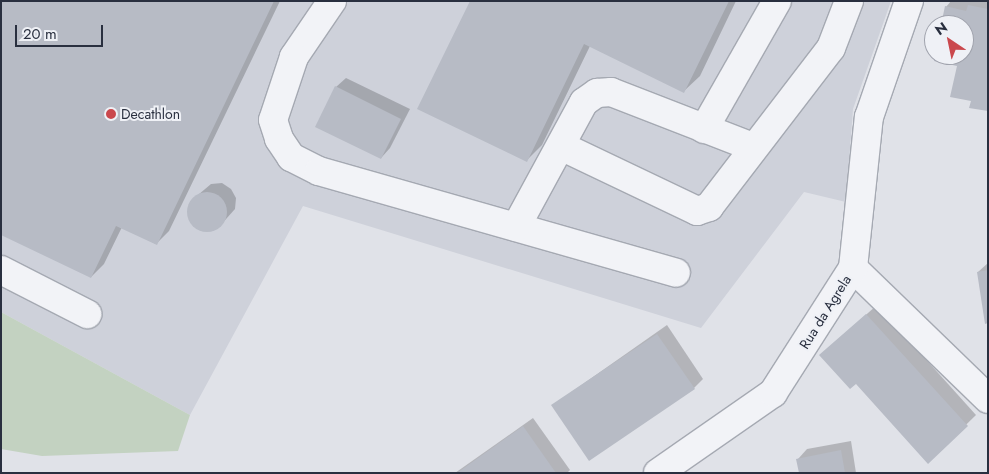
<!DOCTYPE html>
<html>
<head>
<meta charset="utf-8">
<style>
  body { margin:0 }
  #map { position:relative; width:989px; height:474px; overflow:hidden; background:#e0e2e8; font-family:Jost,sans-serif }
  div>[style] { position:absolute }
  .built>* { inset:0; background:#ced1da }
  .green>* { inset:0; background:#c3d2c1 }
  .shadow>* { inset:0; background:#0003 }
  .building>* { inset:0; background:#b7bbc5 }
  .round { border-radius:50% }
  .roads { filter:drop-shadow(1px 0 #a5a9b2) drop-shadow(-1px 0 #a5a9b2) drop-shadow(0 1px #a5a9b2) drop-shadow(0 -1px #a5a9b2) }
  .minor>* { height:28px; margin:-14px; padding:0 14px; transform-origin:14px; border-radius:14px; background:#f2f3f7 }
  .dots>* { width:14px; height:14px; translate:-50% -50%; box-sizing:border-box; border:2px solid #eff1f6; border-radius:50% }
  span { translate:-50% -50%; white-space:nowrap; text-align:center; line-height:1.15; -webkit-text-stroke:4px #eff1f6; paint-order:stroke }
  .poi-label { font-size:14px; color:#292f3f }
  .left { translate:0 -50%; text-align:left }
  .street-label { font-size:14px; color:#292f3f }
  .frame { position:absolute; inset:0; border:2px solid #292f3f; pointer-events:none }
  .north { position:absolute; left:924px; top:15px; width:50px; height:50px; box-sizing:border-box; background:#eff1f6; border:1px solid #a0a3ad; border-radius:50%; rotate:326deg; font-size:14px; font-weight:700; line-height:20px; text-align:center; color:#292f3f }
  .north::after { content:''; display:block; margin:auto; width:18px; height:22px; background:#ca484d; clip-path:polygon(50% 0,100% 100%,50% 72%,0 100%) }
  .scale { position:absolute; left:15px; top:25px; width:88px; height:22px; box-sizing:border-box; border:2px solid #292f3f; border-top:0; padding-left:6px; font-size:15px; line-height:18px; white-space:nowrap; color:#292f3f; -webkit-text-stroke:4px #eff1f6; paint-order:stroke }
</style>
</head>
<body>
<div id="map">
  <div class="built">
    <i style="clip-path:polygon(1px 1px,891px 1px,853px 109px,846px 202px,804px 192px,701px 328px,303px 206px,190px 415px,1px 312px)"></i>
  </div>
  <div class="green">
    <i style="clip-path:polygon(1px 312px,190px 415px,178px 451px,42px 456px,1px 449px)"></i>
  </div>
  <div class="shadow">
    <i style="clip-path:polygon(1px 1px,280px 1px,169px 231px,156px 244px,122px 227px,104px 264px,91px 277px)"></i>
    <i style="clip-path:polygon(471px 1px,736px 1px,700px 76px,684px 91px,590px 46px,542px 145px,526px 161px)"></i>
    <i style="clip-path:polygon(951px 1px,988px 1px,988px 110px,972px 100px,958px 65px,936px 55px,964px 55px,964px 25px,942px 25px,946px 7px)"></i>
    <i style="clip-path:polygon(346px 78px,410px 109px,390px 148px,381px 158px,336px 87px)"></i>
    <i style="clip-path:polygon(222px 183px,231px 189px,236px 198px,235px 209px,218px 228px,208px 231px,197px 228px,190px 221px,188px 210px,192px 200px,211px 184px)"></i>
    <i style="clip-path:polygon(988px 263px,988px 322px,978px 272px)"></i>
    <i style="clip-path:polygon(877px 305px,976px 415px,928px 462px,831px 346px)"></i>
    <i style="clip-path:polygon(667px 325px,703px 379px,694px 388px,553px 405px)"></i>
    <i style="clip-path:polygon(533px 418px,570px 470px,567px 473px,455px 473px)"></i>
    <i style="clip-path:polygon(851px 441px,856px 473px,800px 473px,798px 459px,807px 449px)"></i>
  </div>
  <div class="building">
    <i style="clip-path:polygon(1px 1px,274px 1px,157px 245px,116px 226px,91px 278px,1px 235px)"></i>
    <i style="clip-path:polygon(470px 1px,729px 1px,684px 93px,584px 44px,527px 162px,417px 109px)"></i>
    <i style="clip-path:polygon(968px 5px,988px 9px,988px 111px,969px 108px,971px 101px,950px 97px,957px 66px,934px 61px,935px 55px,964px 55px,964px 25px,941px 25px,945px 6px,966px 11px)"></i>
    <i style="clip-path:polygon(335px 86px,401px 119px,381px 159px,315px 127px)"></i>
    <i class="round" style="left:187px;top:192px;width:40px;height:40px"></i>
    <i style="clip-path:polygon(988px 270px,988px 323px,985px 324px,977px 272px)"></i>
    <i style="clip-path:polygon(866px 314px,968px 426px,928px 464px,856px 384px,850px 389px,819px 355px)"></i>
    <i style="clip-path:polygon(657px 334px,695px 389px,589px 461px,551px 405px)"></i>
    <i style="clip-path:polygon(523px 426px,556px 473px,457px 473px)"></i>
    <i style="clip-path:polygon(841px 450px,845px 473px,799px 473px,796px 459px)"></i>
  </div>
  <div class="roads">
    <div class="minor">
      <i style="left:332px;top:1px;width:68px;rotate:124.2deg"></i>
      <i style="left:294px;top:57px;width:66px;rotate:108.4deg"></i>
      <i style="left:273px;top:120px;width:20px;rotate:72deg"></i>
      <i style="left:279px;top:139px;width:22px;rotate:56deg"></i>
      <i style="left:291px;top:157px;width:31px;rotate:27deg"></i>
      <i style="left:319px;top:171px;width:371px;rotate:15.9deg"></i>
      <i style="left:704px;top:129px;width:147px;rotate:-60.3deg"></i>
      <i style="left:561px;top:146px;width:151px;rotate:25.5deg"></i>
      <i style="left:697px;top:211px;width:13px;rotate:-18deg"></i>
      <i style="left:709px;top:207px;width:200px;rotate:-52.5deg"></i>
      <i style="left:831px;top:48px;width:50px;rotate:-69deg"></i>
      <i style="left:516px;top:227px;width:142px;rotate:-61.5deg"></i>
      <i style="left:584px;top:102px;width:16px;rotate:-35deg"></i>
      <i style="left:597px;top:93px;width:14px;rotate:-4deg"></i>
      <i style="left:611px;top:92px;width:152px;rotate:21.2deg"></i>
      <i style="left:853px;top:268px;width:188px;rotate:44.1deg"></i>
      <i style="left:1px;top:270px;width:97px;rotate:27.1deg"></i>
      <i style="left:658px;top:473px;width:140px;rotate:-34.8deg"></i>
      <i style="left:773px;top:393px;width:148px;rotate:-57.4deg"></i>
      <i style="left:853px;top:268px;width:152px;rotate:-84deg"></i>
      <i style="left:869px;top:117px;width:123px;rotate:-71deg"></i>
    </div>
  </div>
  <div class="dots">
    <i style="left:111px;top:114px;background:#ca484d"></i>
  </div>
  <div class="poi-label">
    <span class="left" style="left:121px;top:114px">Decathlon</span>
  </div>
  <div class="street-label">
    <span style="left:825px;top:312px;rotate:-58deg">Rua da Agrela</span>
  </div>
  <div class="frame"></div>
  <div class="north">N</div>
  <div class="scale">20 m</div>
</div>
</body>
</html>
